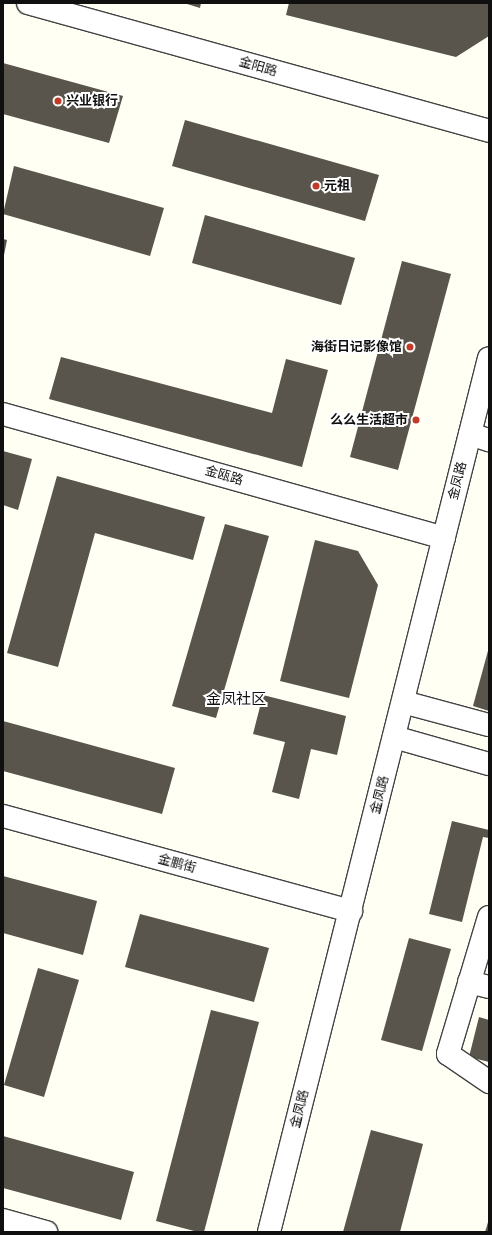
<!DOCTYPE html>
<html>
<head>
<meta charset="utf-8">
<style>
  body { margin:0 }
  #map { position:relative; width:492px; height:1235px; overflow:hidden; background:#fffff4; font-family:Lora,"Noto Sans SC",serif }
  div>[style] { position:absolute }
  .building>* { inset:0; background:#59544c }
  .roads { filter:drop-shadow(1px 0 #434343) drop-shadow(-1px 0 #434343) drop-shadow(0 1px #434343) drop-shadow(0 -1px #434343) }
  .minor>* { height:22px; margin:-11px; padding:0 11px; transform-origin:11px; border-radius:11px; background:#fff }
  .dots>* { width:11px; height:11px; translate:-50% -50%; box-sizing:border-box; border:2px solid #fff; border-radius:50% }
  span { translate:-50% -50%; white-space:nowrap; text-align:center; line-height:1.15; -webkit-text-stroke:4px #fff; paint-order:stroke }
  .street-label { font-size:13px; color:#101010 }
  .poi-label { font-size:13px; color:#101010; font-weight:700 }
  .left { translate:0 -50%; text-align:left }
  .right { translate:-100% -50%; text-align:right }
  .quarter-label { font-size:15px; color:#101010 }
  .frame { position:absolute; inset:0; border:4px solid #101010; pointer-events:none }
</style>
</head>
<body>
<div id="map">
  <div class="building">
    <i style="clip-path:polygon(184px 3px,201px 3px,200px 8px)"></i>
    <i style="clip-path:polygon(289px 3px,489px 3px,489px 36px,456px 57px,286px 15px)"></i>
    <i style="clip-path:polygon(3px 63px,123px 96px,109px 143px,3px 114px)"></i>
    <i style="clip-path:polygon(185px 120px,379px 175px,365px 221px,172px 166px)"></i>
    <i style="clip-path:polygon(14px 166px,164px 208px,150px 256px,3px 214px)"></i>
    <i style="clip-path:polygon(205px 215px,355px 258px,341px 305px,192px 263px)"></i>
    <i style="clip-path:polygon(3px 239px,7px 240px,4px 255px,3px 255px)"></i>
    <i style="clip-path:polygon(402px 261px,451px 274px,398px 470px,350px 457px)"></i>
    <i style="clip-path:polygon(61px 357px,272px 413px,286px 359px,328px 370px,302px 467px,49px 399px)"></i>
    <i style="clip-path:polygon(3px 451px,32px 459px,18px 510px,3px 505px)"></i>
    <i style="clip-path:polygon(57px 476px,205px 517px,193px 560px,95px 533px,58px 667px,7px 653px)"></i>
    <i style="clip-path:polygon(225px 524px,269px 536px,216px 718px,172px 706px)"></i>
    <i style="clip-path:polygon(315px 540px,358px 551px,378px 585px,349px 698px,280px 681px)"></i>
    <i style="clip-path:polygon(489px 647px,489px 711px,473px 706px)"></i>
    <i style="clip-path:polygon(263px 695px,346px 716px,337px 755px,311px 749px,299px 799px,272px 792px,285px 742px,253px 734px)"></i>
    <i style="clip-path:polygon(3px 721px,175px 768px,162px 814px,3px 771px)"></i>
    <i style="clip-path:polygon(452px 821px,489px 830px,489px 838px,483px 837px,462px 922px,429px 914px)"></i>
    <i style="clip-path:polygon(3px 876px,97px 901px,83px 955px,3px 933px)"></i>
    <i style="clip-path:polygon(140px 914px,269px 948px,254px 1002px,125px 967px)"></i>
    <i style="clip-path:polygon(409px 938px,451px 949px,422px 1051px,381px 1040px)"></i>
    <i style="clip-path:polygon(38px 968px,79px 980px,44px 1097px,4px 1085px)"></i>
    <i style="clip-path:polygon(211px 1010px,259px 1022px,204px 1232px,198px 1232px,156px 1221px)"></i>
    <i style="clip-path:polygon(479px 1017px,489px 1020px,489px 1062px,469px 1057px)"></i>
    <i style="clip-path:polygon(371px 1130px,423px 1144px,400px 1232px,343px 1232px)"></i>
    <i style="clip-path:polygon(3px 1136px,134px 1172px,121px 1220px,3px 1188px)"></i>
    <i style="clip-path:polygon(489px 1219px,489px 1232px,485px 1232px)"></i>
  </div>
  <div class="roads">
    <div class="minor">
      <i style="left:28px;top:3px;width:478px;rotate:15.5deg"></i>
      <i style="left:3px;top:414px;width:458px;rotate:15.7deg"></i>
      <i style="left:470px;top:434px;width:20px;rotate:18deg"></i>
      <i style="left:403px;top:702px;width:89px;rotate:15deg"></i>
      <i style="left:394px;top:737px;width:99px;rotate:15.9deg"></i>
      <i style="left:3px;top:816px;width:361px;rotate:15.3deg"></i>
      <i style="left:489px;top:917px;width:143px;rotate:106.7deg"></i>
      <i style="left:448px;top:1054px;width:50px;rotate:34.3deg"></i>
      <i style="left:469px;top:982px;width:21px;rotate:14deg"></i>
      <i style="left:3px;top:1220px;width:45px;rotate:15.6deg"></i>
      <i style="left:269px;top:1232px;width:901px;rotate:-75.87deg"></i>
    </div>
  </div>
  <div class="dots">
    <i style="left:58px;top:101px;background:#c13b28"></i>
    <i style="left:316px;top:186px;background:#c13b28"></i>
    <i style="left:410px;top:347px;background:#c13b28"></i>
    <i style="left:416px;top:420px;background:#c13b28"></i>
  </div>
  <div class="street-label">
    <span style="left:258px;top:67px;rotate:16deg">金阳路</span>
    <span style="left:224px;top:476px;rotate:16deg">金瓯路</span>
    <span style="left:458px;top:481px;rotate:-76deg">金凤路</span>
    <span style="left:380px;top:795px;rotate:-76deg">金凤路</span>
    <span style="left:177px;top:864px;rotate:15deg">金鹏街</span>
    <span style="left:300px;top:1109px;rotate:-76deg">金凤路</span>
  </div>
  <div class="poi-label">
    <span class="left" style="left:66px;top:101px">兴业银行</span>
    <span class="left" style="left:324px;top:186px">元祖</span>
    <span class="right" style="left:402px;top:347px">海街日记影像馆</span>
    <span class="right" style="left:408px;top:420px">么么生活超市</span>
  </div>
  <div class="quarter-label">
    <span style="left:236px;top:699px">金凤社区</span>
  </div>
  <div class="frame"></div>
</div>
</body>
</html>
